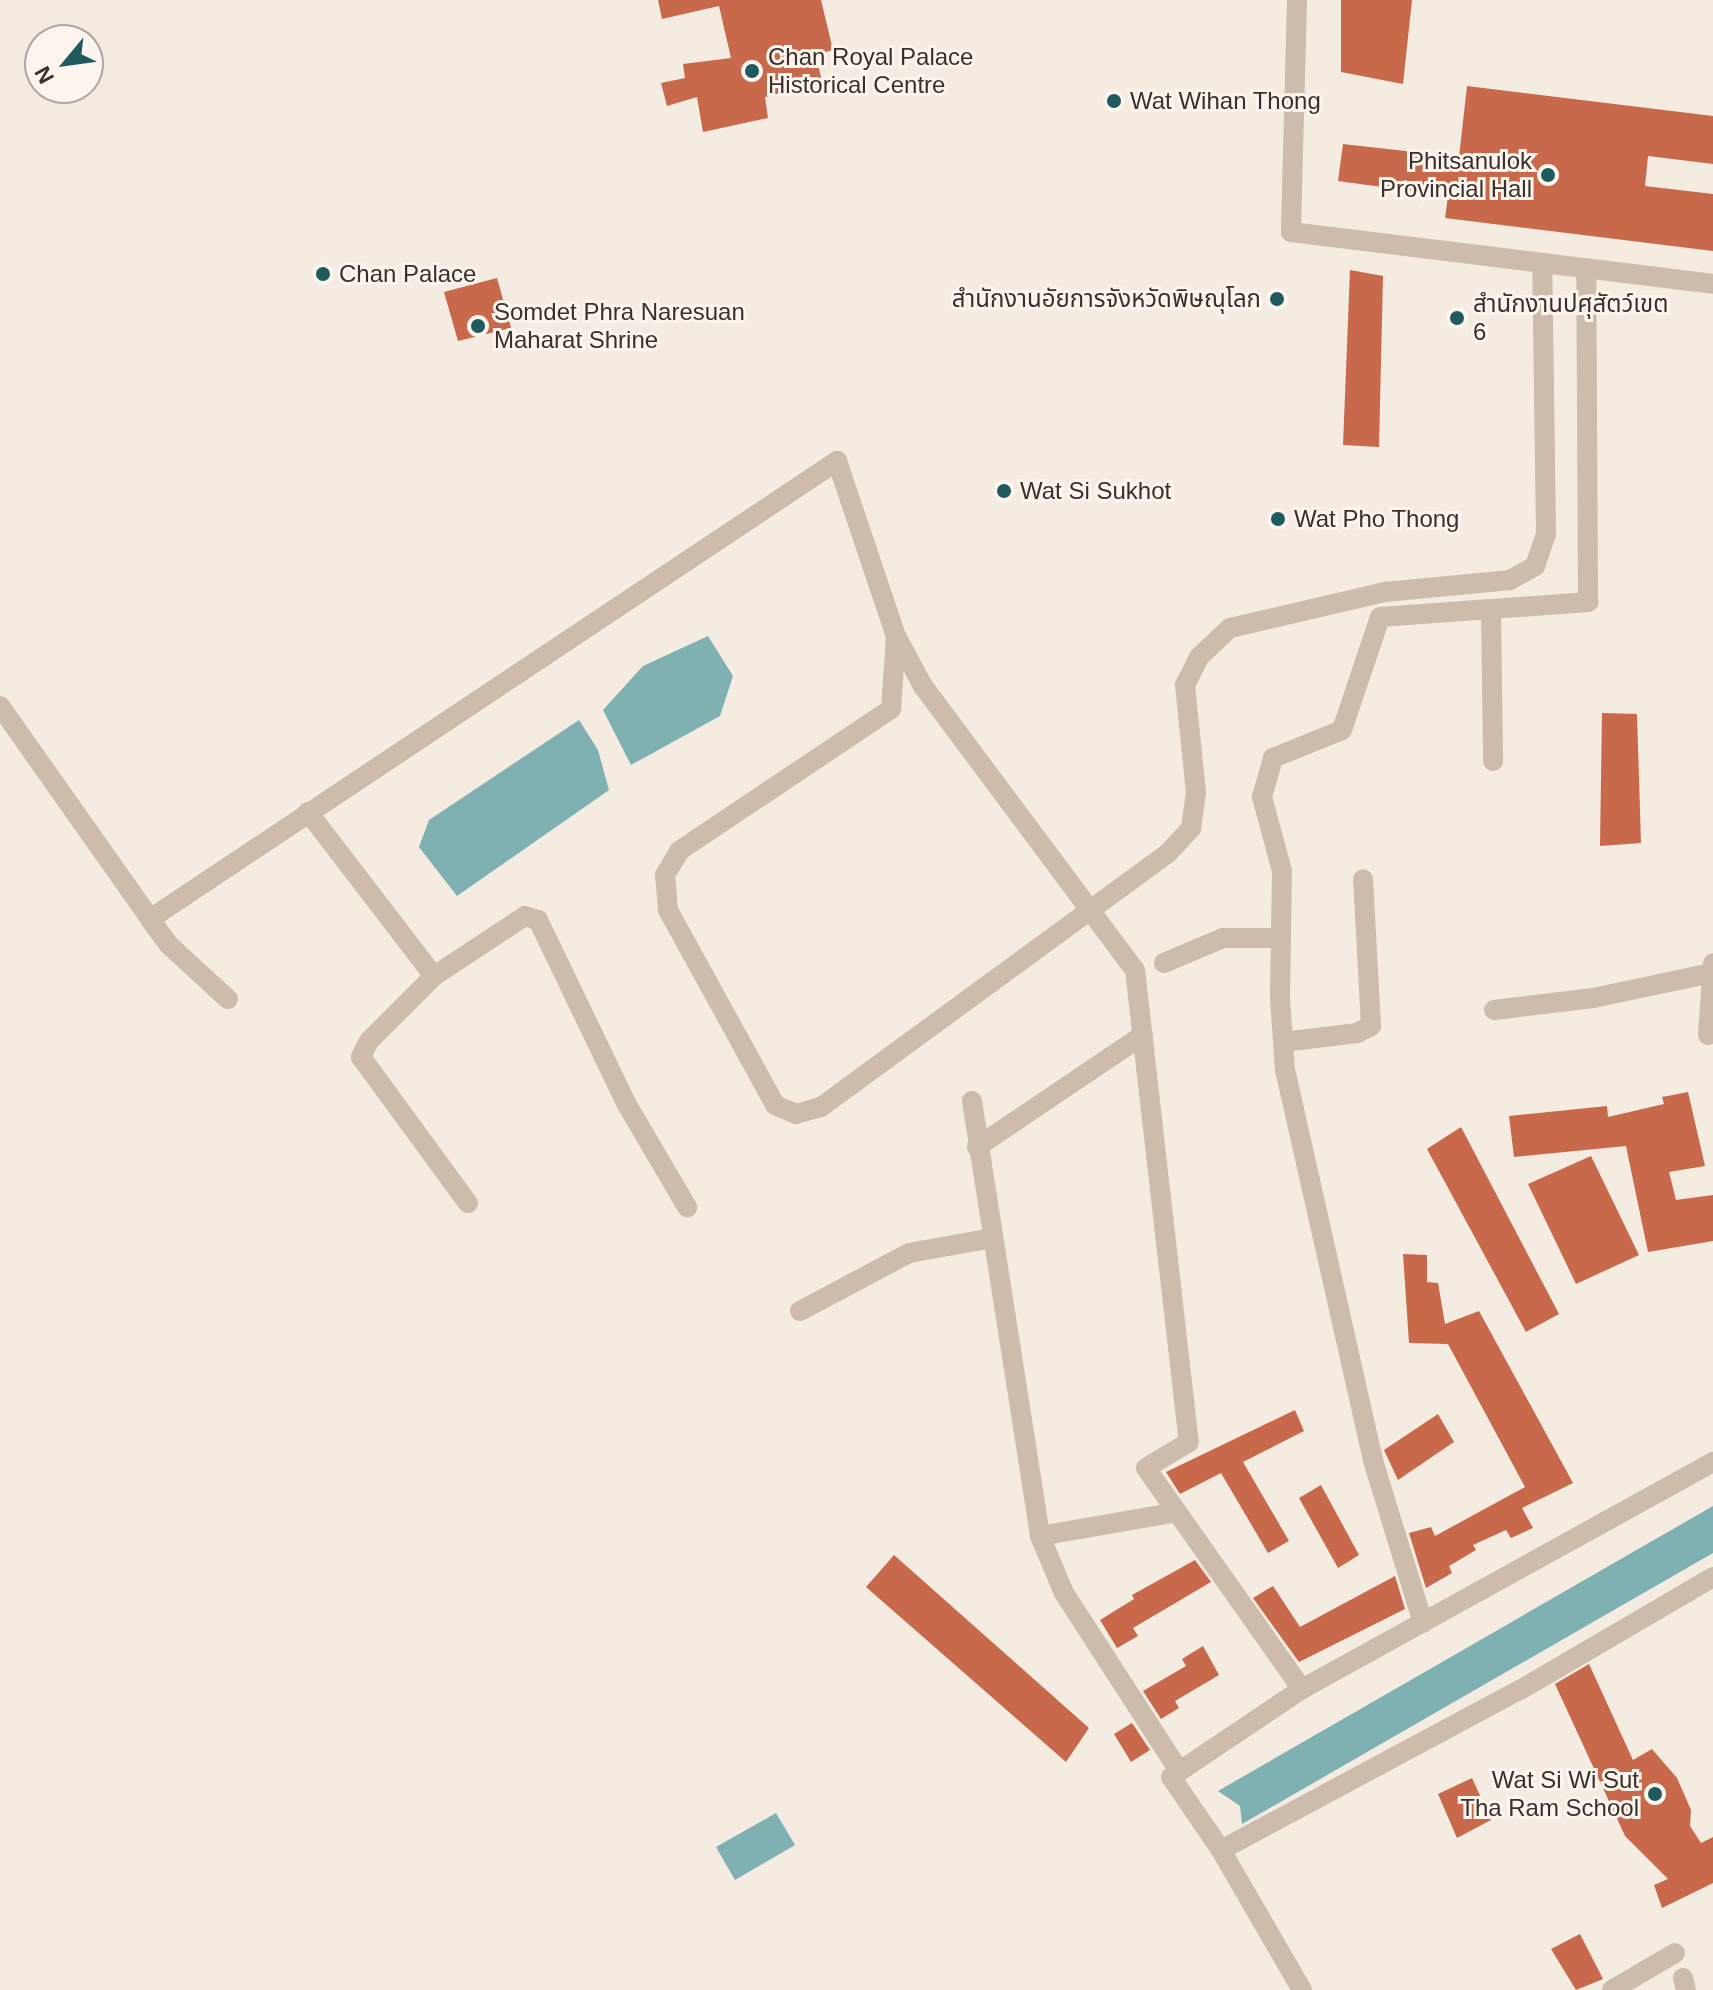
<!DOCTYPE html>
<html>
<head>
<meta charset="utf-8">
<style>
  body { margin:0 }
  #map { position:relative; width:1713px; height:1990px; overflow:hidden; background:#f4ebe1; font-family:Helvetica,"Noto Sans Thai",sans-serif }
  div>[style] { position:absolute }
  .water>* { inset:0; background:#7fb0b2 }
  .building>* { inset:0; background:#c8694b }
  .minor>* { height:20px; margin:-10px; padding:0 10px; transform-origin:10px; border-radius:10px; background:#cdbbac }
  .dots>* { width:22px; height:22px; translate:-50% -50%; box-sizing:border-box; border:4px solid #fbf5ee; border-radius:50% }
  span { translate:-50% -50%; white-space:nowrap; text-align:center; line-height:1.15; -webkit-text-stroke:6px #fbf5ee; paint-order:stroke }
  .poi-label { font-size:24px; color:#3b302b }
  .left { translate:0 -50%; text-align:left }
  .right { translate:-100% -50%; text-align:right }
  .north { position:absolute; left:24px; top:24px; width:80px; height:80px; box-sizing:border-box; background:#fbf5ee; border:2px solid #aea6a0; border-radius:50%; rotate:241deg; font-size:22px; font-weight:700; line-height:32px; text-align:center; color:#3b302b }
  .north::after { content:''; display:block; margin:auto; width:28px; height:36px; background:#1f5a5e; clip-path:polygon(50% 0,100% 100%,50% 72%,0 100%) }
</style>
</head>
<body>
<div id="map">
  <div class="water">
    <i style="clip-path:polygon(708px 636px,733px 676px,720px 716px,631px 765px,603px 710px,643px 666px)"></i>
    <i style="clip-path:polygon(579px 720px,598px 750px,609px 790px,457px 896px,419px 847px,429px 820px)"></i>
    <i style="clip-path:polygon(1713px 1506px,1713px 1553px,1242px 1824px,1240px 1806px,1218px 1791px)"></i>
    <i style="clip-path:polygon(776px 1813px,795px 1845px,735px 1880px,716px 1847px)"></i>
  </div>
  <div class="building">
    <i style="clip-path:polygon(658px 0,821px 0,833px 50px,816px 55px,822px 82px,765px 97px,768px 118px,703px 132px,697px 97px,667px 106px,661px 83px,685px 78px,683px 64px,731px 58px,719px 6px,662px 19px)"></i>
    <i style="clip-path:polygon(1341px 0,1412px 0,1403px 84px,1341px 72px)"></i>
    <i style="clip-path:polygon(1467px 86px,1713px 116px,1713px 164px,1648px 156px,1645px 186px,1713px 194px,1713px 251px,1445px 218px,1448px 196px,1338px 181px,1343px 144px,1459px 157px)"></i>
    <i style="clip-path:polygon(1350px 270px,1383px 276px,1379px 447px,1343px 445px)"></i>
    <i style="clip-path:polygon(497px 278px,511px 328px,458px 341px,444px 292px)"></i>
    <i style="clip-path:polygon(1602px 713px,1637px 714px,1641px 843px,1600px 846px)"></i>
    <i style="clip-path:polygon(1688px 1092px,1705px 1166px,1669px 1172px,1676px 1200px,1713px 1195px,1713px 1241px,1648px 1252px,1626px 1146px,1514px 1157px,1509px 1116px,1607px 1106px,1608px 1117px,1664px 1104px,1662px 1097px)"></i>
    <i style="clip-path:polygon(1461px 1127px,1559px 1314px,1526px 1332px,1427px 1149px)"></i>
    <i style="clip-path:polygon(1591px 1156px,1639px 1255px,1576px 1284px,1528px 1184px)"></i>
    <i style="clip-path:polygon(1403px 1254px,1427px 1255px,1427px 1282px,1438px 1283px,1445px 1324px,1479px 1311px,1573px 1483px,1522px 1508px,1533px 1528px,1511px 1538px,1506px 1530px,1473px 1545px,1476px 1550px,1449px 1566px,1452px 1573px,1426px 1588px,1409px 1533px,1431px 1527px,1435px 1536px,1525px 1487px,1448px 1344px,1409px 1343px)"></i>
    <i style="clip-path:polygon(1295px 1410px,1304px 1431px,1243px 1462px,1289px 1541px,1268px 1553px,1221px 1473px,1180px 1494px,1166px 1472px)"></i>
    <i style="clip-path:polygon(1438px 1414px,1454px 1442px,1398px 1480px,1384px 1450px)"></i>
    <i style="clip-path:polygon(1321px 1485px,1359px 1555px,1338px 1568px,1299px 1498px)"></i>
    <i style="clip-path:polygon(894px 1555px,1089px 1728px,1066px 1762px,866px 1587px)"></i>
    <i style="clip-path:polygon(1195px 1560px,1211px 1582px,1133px 1628px,1138px 1636px,1117px 1648px,1100px 1620px,1134px 1599px,1132px 1595px)"></i>
    <i style="clip-path:polygon(1395px 1576px,1405px 1609px,1299px 1662px,1253px 1598px,1273px 1586px,1300px 1627px)"></i>
    <i style="clip-path:polygon(1203px 1646px,1219px 1675px,1175px 1701px,1179px 1708px,1161px 1719px,1143px 1691px,1186px 1666px,1182px 1659px)"></i>
    <i style="clip-path:polygon(1589px 1664px,1633px 1760px,1652px 1749px,1677px 1778px,1691px 1810px,1690px 1826px,1701px 1843px,1713px 1837px,1713px 1883px,1662px 1908px,1654px 1885px,1668px 1879px,1625px 1836px,1555px 1684px)"></i>
    <i style="clip-path:polygon(1132px 1723px,1150px 1750px,1131px 1762px,1114px 1734px)"></i>
    <i style="clip-path:polygon(1472px 1778px,1491px 1820px,1457px 1838px,1438px 1794px)"></i>
    <i style="clip-path:polygon(1580px 1934px,1603px 1979px,1576px 1990px,1551px 1949px)"></i>
  </div>
  <div class="minor">
    <i style="left:1297px;top:0;width:232px;rotate:91.5deg"></i>
    <i style="left:1291px;top:232px;width:425px;rotate:7deg"></i>
    <i style="left:1491px;top:611px;width:150px;rotate:89.2deg"></i>
    <i style="left:896px;top:636px;width:73px;rotate:93.9deg"></i>
    <i style="left:891px;top:709px;width:254px;rotate:146.2deg"></i>
    <i style="left:680px;top:850px;width:29px;rotate:121deg"></i>
    <i style="left:665px;top:875px;width:35px;rotate:85deg"></i>
    <i style="left:668px;top:910px;width:222px;rotate:61.2deg"></i>
    <i style="left:775px;top:1105px;width:23px;rotate:23deg"></i>
    <i style="left:796px;top:1114px;width:26px;rotate:-16deg"></i>
    <i style="left:821px;top:1107px;width:431px;rotate:-36.2deg"></i>
    <i style="left:1169px;top:852px;width:33px;rotate:-47deg"></i>
    <i style="left:1191px;top:828px;width:35px;rotate:-82deg"></i>
    <i style="left:1196px;top:793px;width:109px;rotate:-95.8deg"></i>
    <i style="left:1185px;top:685px;width:31px;rotate:-63deg"></i>
    <i style="left:1199px;top:657px;width:42px;rotate:-43.1deg"></i>
    <i style="left:1230px;top:628px;width:159px;rotate:-13.1deg"></i>
    <i style="left:1385px;top:592px;width:126px;rotate:-5.5deg"></i>
    <i style="left:1510px;top:580px;width:29px;rotate:-29deg"></i>
    <i style="left:1535px;top:566px;width:34px;rotate:-71deg"></i>
    <i style="left:1546px;top:534px;width:271px;rotate:-90.8deg"></i>
    <i style="left:0;top:706px;width:261px;rotate:54.8deg"></i>
    <i style="left:150px;top:919px;width:826px;rotate:-33.69deg"></i>
    <i style="left:837px;top:461px;width:185px;rotate:71.4deg"></i>
    <i style="left:896px;top:636px;width:57px;rotate:61.6deg"></i>
    <i style="left:923px;top:686px;width:354px;rotate:53.3deg"></i>
    <i style="left:1135px;top:970px;width:475px;rotate:83.5deg"></i>
    <i style="left:1189px;top:1442px;width:50px;rotate:148.8deg"></i>
    <i style="left:1146px;top:1468px;width:271px;rotate:54.8deg"></i>
    <i style="left:308px;top:812px;width:207px;rotate:52.5deg"></i>
    <i style="left:434px;top:976px;width:109px;rotate:-33.4deg"></i>
    <i style="left:525px;top:916px;width:14px;rotate:17deg"></i>
    <i style="left:538px;top:920px;width:203px;rotate:64.3deg"></i>
    <i style="left:626px;top:1103px;width:121px;rotate:59.6deg"></i>
    <i style="left:150px;top:919px;width:32px;rotate:54deg"></i>
    <i style="left:169px;top:945px;width:80px;rotate:42.5deg"></i>
    <i style="left:1164px;top:963px;width:64px;rotate:-23deg"></i>
    <i style="left:1223px;top:938px;width:58px"></i>
    <i style="left:434px;top:976px;width:92px;rotate:135deg"></i>
    <i style="left:369px;top:1041px;width:18px;rotate:117deg"></i>
    <i style="left:361px;top:1057px;width:181px;rotate:53.8deg"></i>
    <i style="left:1494px;top:1010px;width:100px;rotate:-6.9deg"></i>
    <i style="left:1593px;top:998px;width:122px;rotate:-11.9deg"></i>
    <i style="left:1708px;top:1035px;width:72px;rotate:-86deg"></i>
    <i style="left:1283px;top:1042px;width:75px;rotate:-6.9deg"></i>
    <i style="left:1357px;top:1033px;width:16px;rotate:-27deg"></i>
    <i style="left:1371px;top:1026px;width:147px;rotate:-93.1deg"></i>
    <i style="left:972px;top:1101px;width:440px;rotate:81.1deg"></i>
    <i style="left:1040px;top:1536px;width:62px;rotate:67.2deg"></i>
    <i style="left:1064px;top:1593px;width:212px;rotate:57.1deg"></i>
    <i style="left:977px;top:1147px;width:200px;rotate:-34deg"></i>
    <i style="left:800px;top:1311px;width:123px;rotate:-28deg"></i>
    <i style="left:909px;top:1253px;width:84px;rotate:-10.2deg"></i>
    <i style="left:1040px;top:1536px;width:139px;rotate:-9.9deg"></i>
    <i style="left:1423px;top:1623px;width:170px;rotate:-107.1deg"></i>
    <i style="left:1373px;top:1460px;width:400px;rotate:-102.7deg"></i>
    <i style="left:1285px;top:1070px;width:72px;rotate:-94deg"></i>
    <i style="left:1280px;top:998px;width:127px;rotate:-89.1deg"></i>
    <i style="left:1282px;top:871px;width:77px;rotate:-105.1deg"></i>
    <i style="left:1262px;top:797px;width:41px;rotate:-74.2deg"></i>
    <i style="left:1273px;top:758px;width:74px;rotate:-22.1deg"></i>
    <i style="left:1342px;top:730px;width:119px;rotate:-71.4deg"></i>
    <i style="left:1380px;top:617px;width:209px;rotate:-4.1deg"></i>
    <i style="left:1588px;top:602px;width:334px;rotate:-90.3deg"></i>
    <i style="left:1221px;top:1850px;width:339px;rotate:-28.2deg"></i>
    <i style="left:1520px;top:1690px;width:224px;rotate:-30.3deg"></i>
    <i style="left:1683px;top:1978px;width:12px;rotate:76deg"></i>
    <i style="left:1302px;top:1990px;width:162px;rotate:-120.1deg"></i>
    <i style="left:1221px;top:1850px;width:88px;rotate:-124.4deg"></i>
    <i style="left:1171px;top:1777px;width:158px;rotate:-33.9deg"></i>
    <i style="left:1302px;top:1689px;width:470px;rotate:-28.9deg"></i>
    <i style="left:1612px;top:1990px;width:73px;rotate:-30.4deg"></i>
  </div>
  <div class="dots">
    <i style="left:752px;top:71px;background:#1f5a5e"></i>
    <i style="left:1114px;top:101px;background:#1f5a5e"></i>
    <i style="left:1548px;top:175px;background:#1f5a5e"></i>
    <i style="left:323px;top:274px;background:#1f5a5e"></i>
    <i style="left:1277px;top:299px;background:#1f5a5e"></i>
    <i style="left:1457px;top:318px;background:#1f5a5e"></i>
    <i style="left:478px;top:326px;background:#1f5a5e"></i>
    <i style="left:1004px;top:491px;background:#1f5a5e"></i>
    <i style="left:1278px;top:519px;background:#1f5a5e"></i>
    <i style="left:1655px;top:1794px;background:#1f5a5e"></i>
  </div>
  <div class="poi-label">
    <span class="left" style="left:768px;top:71px">Chan Royal Palace<br>Historical Centre</span>
    <span class="left" style="left:1130px;top:101px">Wat Wihan Thong</span>
    <span class="right" style="left:1532px;top:175px">Phitsanulok<br>Provincial Hall</span>
    <span class="left" style="left:339px;top:274px">Chan Palace</span>
    <span class="right" style="left:1261px;top:299px">สำนักงานอัยการจังหวัดพิษณุโลก</span>
    <span class="left" style="left:1473px;top:318px">สำนักงานปศุสัตว์เขต<br>6</span>
    <span class="left" style="left:494px;top:326px">Somdet Phra Naresuan<br>Maharat Shrine</span>
    <span class="left" style="left:1020px;top:491px">Wat Si Sukhot</span>
    <span class="left" style="left:1294px;top:519px">Wat Pho Thong</span>
    <span class="right" style="left:1639px;top:1794px">Wat Si Wi Sut<br>Tha Ram School</span>
  </div>
  <div class="north">N</div>
</div>
</body>
</html>
